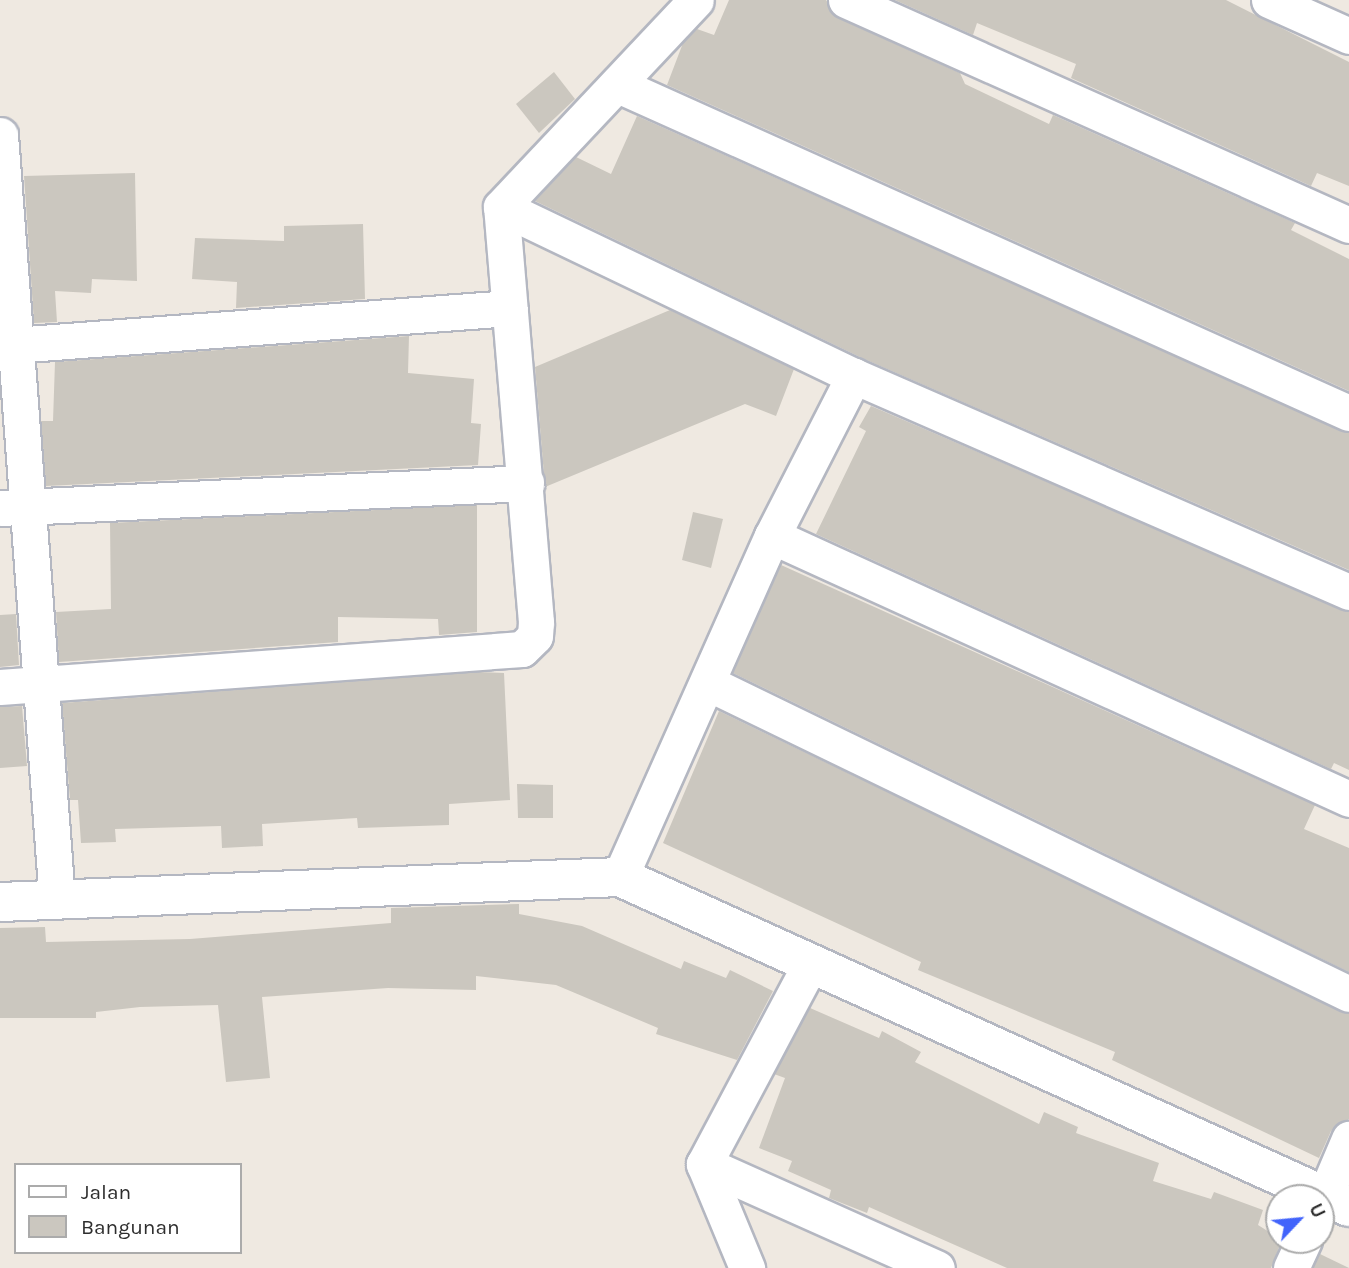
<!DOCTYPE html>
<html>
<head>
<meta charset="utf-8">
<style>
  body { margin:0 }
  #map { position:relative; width:1349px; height:1268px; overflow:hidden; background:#efe9e1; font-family:Karla,sans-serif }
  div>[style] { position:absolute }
  .building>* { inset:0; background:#cbc7bf }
  .roads { filter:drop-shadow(2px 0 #b4b7c1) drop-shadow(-2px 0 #b4b7c1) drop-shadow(0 2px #b4b7c1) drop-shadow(0 -2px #b4b7c1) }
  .street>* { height:35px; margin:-17.5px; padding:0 17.5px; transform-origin:17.5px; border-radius:17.5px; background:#fff }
  .secondary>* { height:38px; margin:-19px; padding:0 19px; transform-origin:19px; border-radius:19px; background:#fff }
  span { translate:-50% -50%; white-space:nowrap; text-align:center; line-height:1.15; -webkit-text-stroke:6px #fff; paint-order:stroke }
  .legend { position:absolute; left:14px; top:1163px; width:228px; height:91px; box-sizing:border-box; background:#fff; border:2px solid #ababab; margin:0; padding:9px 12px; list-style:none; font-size:21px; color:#2e2e2e }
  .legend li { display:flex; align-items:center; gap:14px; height:35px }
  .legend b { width:35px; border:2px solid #ababab }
  .north { position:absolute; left:1265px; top:1184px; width:70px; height:70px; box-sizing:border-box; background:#fff; border:2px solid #ababab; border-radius:50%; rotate:64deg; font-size:19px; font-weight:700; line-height:28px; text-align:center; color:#2e2e2e }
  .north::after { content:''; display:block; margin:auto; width:24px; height:32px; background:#4264fb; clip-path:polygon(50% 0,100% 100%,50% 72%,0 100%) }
</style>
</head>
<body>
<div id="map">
  <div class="building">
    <i style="clip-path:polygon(729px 0,826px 0,838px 18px,960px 73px,965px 84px,1049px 124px,1053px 115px,1295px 223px,1291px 230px,1349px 259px,1349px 391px,667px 85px,683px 43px,697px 29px,714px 35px)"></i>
    <i style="clip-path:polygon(895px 0,1226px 0,1349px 62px,1349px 186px,1317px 173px,1311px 186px,1071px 78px,1076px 64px,977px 23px,973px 35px)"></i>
    <i style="clip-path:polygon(554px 72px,575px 99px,539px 133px,516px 104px)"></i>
    <i style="clip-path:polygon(637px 116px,1349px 433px,1349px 570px,862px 358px,535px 201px,576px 157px,611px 174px)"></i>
    <i style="clip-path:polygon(135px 173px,137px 281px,92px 279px,91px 293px,55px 291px,57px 322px,34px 323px,24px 176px)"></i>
    <i style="clip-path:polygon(363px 224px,365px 299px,236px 308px,237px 282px,192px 279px,195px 238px,284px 241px,284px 226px)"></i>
    <i style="clip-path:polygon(670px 310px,794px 369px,776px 416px,745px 404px,545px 487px,535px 367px)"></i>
    <i style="clip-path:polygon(409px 336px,408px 373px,474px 379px,471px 423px,481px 424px,478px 465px,46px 486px,41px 421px,53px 421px,55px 362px)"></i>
    <i style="clip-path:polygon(871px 406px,1349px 612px,1349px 770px,1334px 763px,1331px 769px,816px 534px,866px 431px,859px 427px)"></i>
    <i style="clip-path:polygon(477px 505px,477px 632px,439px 635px,438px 619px,338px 617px,338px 642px,59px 662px,56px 612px,111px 609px,110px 523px)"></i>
    <i style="clip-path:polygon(693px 512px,723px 519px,711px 568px,682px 560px)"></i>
    <i style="clip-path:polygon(781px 565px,1315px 805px,1304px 829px,1349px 848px,1349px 972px,733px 673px)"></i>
    <i style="clip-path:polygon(16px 614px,19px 665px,0 667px,0 615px)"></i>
    <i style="clip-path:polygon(479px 672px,504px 673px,510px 800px,449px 804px,449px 825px,358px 828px,357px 818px,262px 824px,263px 846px,222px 848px,221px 826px,115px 829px,116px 842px,81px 843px,78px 800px,70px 800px,62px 703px)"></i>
    <i style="clip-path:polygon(22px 706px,27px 766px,0 768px,0 707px)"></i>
    <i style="clip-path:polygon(719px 711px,1349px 1014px,1349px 1119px,1331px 1131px,1319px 1158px,1112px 1060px,1115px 1052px,918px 970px,921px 962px,663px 843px)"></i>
    <i style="clip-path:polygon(517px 784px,553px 785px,553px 818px,518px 818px)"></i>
    <i style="clip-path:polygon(519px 904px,519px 914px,582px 926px,681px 969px,684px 961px,726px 978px,730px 970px,773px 991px,737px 1060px,656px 1034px,658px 1028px,556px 985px,476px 976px,476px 990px,388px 988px,262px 997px,270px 1078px,226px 1082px,218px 1005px,140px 1007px,96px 1012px,96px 1018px,0 1018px,0 928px,45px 927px,46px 942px,190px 939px,391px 923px,391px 908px)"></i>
    <i style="clip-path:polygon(810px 1008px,879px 1038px,882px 1031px,921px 1052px,915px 1062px,1039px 1124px,1044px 1112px,1078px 1127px,1076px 1133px,1159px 1163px,1153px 1181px,1211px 1199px,1214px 1192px,1263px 1210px,1258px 1225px,1282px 1240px,1271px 1268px,1007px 1268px,869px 1207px,867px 1213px,829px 1198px,831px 1190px,788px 1171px,792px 1161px,759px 1148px,785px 1078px,774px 1074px)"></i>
    <i style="clip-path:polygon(1320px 1254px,1349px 1268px,1313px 1268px)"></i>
  </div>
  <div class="roads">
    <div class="street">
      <i style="left:846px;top:0;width:551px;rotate:24.1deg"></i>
      <i style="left:1269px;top:0;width:88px;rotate:24.2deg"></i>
      <i style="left:618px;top:85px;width:801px;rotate:24.17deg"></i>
      <i style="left:0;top:135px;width:767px;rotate:85.74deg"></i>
      <i style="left:501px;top:207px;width:391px;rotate:25.6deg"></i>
      <i style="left:854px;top:376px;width:540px;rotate:23.57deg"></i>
      <i style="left:0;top:346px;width:511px;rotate:-4.26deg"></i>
      <i style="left:0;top:508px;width:527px;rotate:-2.72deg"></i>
      <i style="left:772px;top:536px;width:634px;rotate:24.5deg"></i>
      <i style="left:708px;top:683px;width:712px;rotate:25.88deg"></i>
      <i style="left:0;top:687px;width:523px;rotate:-4.16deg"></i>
      <i style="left:522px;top:649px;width:18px;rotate:-45deg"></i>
      <i style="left:535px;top:636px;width:14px;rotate:-86deg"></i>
      <i style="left:536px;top:622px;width:416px;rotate:-94.8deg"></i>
      <i style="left:501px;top:207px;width:284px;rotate:-46.7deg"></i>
      <i style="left:620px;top:877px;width:373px;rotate:-66deg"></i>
      <i style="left:772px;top:536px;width:180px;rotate:-62.9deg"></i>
      <i style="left:811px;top:963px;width:228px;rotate:118deg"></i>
      <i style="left:704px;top:1164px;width:255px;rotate:24.1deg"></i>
      <i style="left:704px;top:1164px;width:113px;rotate:67.5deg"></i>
      <i style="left:1321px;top:1205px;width:72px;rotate:-67deg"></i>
      <i style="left:1291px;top:1268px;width:31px;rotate:-65deg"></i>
    </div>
    <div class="secondary">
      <i style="left:0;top:902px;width:621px;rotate:-2.31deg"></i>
      <i style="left:620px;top:877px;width:800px;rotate:24.36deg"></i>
    </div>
  </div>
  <ul class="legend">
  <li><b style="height:9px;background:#fff"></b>Jalan</li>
  <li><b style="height:19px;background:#cbc7bf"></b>Bangunan</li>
  </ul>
  <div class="north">U</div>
</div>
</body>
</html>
